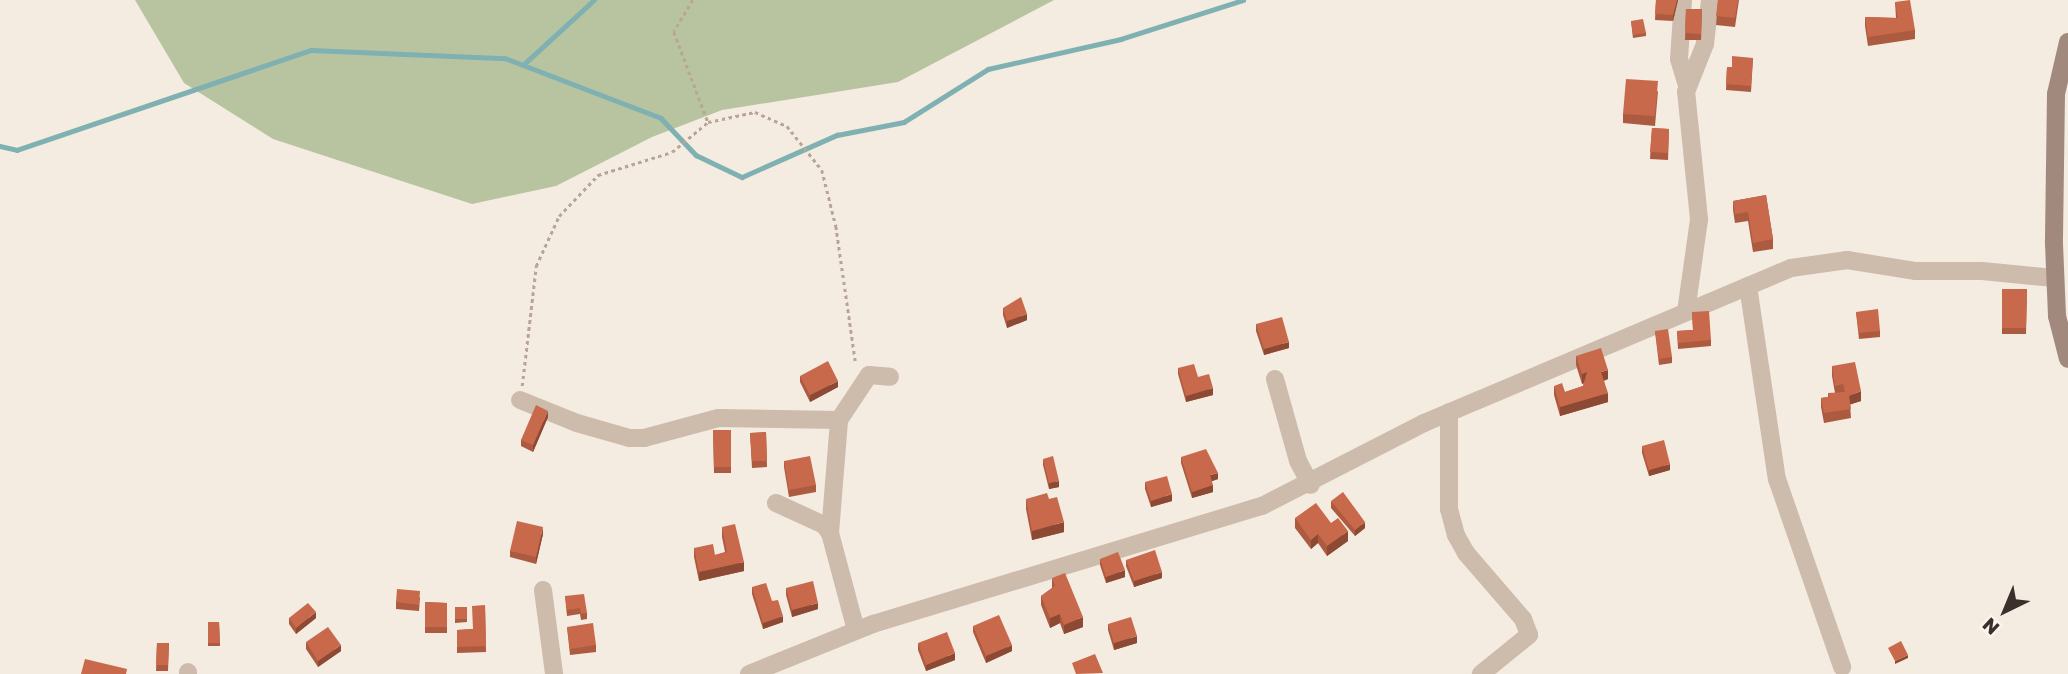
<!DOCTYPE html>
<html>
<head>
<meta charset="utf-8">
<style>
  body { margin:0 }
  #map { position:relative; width:2068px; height:674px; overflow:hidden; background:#f4ebe1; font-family:"Golos Text",sans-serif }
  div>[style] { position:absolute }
  .green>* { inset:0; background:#b8c4a0 }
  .stream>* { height:4.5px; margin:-2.25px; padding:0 2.25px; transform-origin:2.25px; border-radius:2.25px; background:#7fb0b2 }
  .path>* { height:2.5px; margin-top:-1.25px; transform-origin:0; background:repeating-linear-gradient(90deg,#b9a596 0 3.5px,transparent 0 7px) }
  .minor>* { height:18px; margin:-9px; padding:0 9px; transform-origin:9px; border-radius:9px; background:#cdbbac }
  .secondary>* { height:18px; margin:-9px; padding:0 9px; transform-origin:9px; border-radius:9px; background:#a18a7d }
  .wall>* { inset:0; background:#ac5a40 }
  .shaded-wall>* { inset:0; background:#8c4a34 }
  .building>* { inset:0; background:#c8694b }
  span { translate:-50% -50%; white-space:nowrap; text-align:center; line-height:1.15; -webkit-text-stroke:7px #fbf5ee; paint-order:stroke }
  .north { position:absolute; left:1970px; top:576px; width:70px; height:70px; -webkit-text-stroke:5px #fbf5ee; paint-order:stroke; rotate:223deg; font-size:19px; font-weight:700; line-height:28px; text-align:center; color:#3b302b }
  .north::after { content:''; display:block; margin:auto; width:24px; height:32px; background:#3b302b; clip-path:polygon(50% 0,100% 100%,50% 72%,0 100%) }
</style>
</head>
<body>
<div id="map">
  <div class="green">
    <i style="clip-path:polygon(135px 0,1054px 0,898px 82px,722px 110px,652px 137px,556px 186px,472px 204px,273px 139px,184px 83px)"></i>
  </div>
  <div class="stream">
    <i style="left:523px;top:65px;width:96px;rotate:-42.5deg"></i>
    <i style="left:0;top:146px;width:17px;rotate:13deg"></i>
    <i style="left:17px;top:150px;width:311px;rotate:-18.8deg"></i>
    <i style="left:311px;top:50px;width:194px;rotate:2.4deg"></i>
    <i style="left:505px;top:58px;width:167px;rotate:21deg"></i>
    <i style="left:661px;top:118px;width:51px;rotate:46.6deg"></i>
    <i style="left:696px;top:155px;width:51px;rotate:25.6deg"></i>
    <i style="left:742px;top:177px;width:104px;rotate:-23.9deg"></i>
    <i style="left:837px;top:135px;width:68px;rotate:-11deg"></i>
    <i style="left:904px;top:122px;width:99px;rotate:-32.2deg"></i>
    <i style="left:988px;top:69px;width:136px;rotate:-12.7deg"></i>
    <i style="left:1121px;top:39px;width:128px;rotate:-17.7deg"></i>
  </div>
  <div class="path">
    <i style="left:693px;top:0;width:37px;rotate:121deg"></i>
    <i style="left:674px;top:32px;width:96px;rotate:69.3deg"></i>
    <i style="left:522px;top:386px;width:121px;rotate:-83.3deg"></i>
    <i style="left:536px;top:266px;width:55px;rotate:-65.3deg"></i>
    <i style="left:559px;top:216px;width:57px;rotate:-46.4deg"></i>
    <i style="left:598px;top:175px;width:77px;rotate:-17.3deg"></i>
    <i style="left:672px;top:152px;width:47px;rotate:-39.8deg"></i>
    <i style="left:708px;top:122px;width:48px;rotate:-12deg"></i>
    <i style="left:755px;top:112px;width:35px;rotate:24deg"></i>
    <i style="left:787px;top:126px;width:56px;rotate:51.5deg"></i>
    <i style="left:822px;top:170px;width:58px;rotate:76deg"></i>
    <i style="left:836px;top:226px;width:139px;rotate:81.8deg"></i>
  </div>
  <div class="minor">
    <i style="left:1683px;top:0;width:59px;rotate:93.9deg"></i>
    <i style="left:1679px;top:59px;width:27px;rotate:73deg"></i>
    <i style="left:1748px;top:286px;width:195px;rotate:81.5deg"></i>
    <i style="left:1777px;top:479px;width:199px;rotate:70.9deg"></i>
    <i style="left:1686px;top:312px;width:94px;rotate:-82deg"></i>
    <i style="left:1699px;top:219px;width:128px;rotate:-95.8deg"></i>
    <i style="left:1686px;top:92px;width:52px;rotate:-68.4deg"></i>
    <i style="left:1705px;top:44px;width:44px;rotate:-83.5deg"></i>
    <i style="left:1275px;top:379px;width:85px;rotate:74.3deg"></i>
    <i style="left:1298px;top:461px;width:27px;rotate:62deg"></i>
    <i style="left:520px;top:400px;width:61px;rotate:22deg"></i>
    <i style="left:577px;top:423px;width:54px;rotate:16.1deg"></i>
    <i style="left:629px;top:438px;width:15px"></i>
    <i style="left:644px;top:438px;width:77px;rotate:-15.1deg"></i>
    <i style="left:718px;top:418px;width:121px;rotate:0.9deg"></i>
    <i style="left:1449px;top:412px;width:97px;rotate:90deg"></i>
    <i style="left:1449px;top:509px;width:27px;rotate:75deg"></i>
    <i style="left:1456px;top:535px;width:21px;rotate:61deg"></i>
    <i style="left:1466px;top:553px;width:87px;rotate:49.2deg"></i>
    <i style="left:1523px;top:619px;width:17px;rotate:69deg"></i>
    <i style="left:1529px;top:635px;width:62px;rotate:140.9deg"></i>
    <i style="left:776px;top:503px;width:53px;rotate:24.6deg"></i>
    <i style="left:824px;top:525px;width:10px;rotate:53deg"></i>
    <i style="left:830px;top:533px;width:100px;rotate:75deg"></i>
    <i style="left:830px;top:533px;width:113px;rotate:-85.4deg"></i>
    <i style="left:839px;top:420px;width:54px;rotate:-56.3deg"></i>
    <i style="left:869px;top:375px;width:21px;rotate:5deg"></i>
    <i style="left:543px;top:590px;width:85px;rotate:82.5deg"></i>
    <i style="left:188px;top:672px;width:2px;rotate:90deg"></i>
    <i style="left:749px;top:674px;width:134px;rotate:-22deg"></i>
    <i style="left:873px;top:624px;width:407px;rotate:-16.9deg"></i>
    <i style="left:1262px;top:506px;width:182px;rotate:-27.1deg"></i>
    <i style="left:1424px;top:423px;width:398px;rotate:-22.9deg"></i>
    <i style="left:1791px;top:268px;width:57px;rotate:-8.1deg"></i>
    <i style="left:1847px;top:260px;width:70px;rotate:9.1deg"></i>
    <i style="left:1916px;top:271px;width:66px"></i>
    <i style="left:1982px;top:271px;width:72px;rotate:5.6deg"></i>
  </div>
  <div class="secondary">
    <i style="left:2068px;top:42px;width:53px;rotate:103deg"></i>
    <i style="left:2056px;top:94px;width:150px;rotate:90.8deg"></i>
    <i style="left:2054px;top:244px;width:72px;rotate:87.6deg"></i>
    <i style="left:2057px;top:316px;width:44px;rotate:75.7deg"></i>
  </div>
  <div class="wall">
    <i style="clip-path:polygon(1656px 0,1678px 0,1673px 21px,1655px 20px)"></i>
    <i style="clip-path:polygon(1718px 0,1739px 0,1735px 27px,1716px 25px)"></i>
    <i style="clip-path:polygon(1895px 2px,1915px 30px,1915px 39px,1868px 46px,1865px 26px,1865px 17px,1896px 18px)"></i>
    <i style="clip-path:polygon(1686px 9px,1702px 9px,1701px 40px,1685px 40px)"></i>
    <i style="clip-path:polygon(1631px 21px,1646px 33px,1646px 36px,1633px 38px)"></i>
    <i style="clip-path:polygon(1753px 58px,1751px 92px,1726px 90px,1727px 67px,1732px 67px)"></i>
    <i style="clip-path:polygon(1658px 91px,1655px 126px,1623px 123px,1623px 114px)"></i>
    <i style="clip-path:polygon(1652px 128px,1669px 129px,1668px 160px,1650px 159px)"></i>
    <i style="clip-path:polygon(1766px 195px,1773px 239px,1773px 249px,1753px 252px,1748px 221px,1735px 223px,1733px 210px,1733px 201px)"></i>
    <i style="clip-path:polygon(2002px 289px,2027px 289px,2026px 334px,2002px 334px)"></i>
    <i style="clip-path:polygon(1003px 308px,1027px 320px,1007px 328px,1003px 315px)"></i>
    <i style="clip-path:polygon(1692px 312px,1711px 340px,1711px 346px,1678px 349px,1677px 331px,1693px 330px)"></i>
    <i style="clip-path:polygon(1856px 312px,1880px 331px,1880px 337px,1859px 339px)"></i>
    <i style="clip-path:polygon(1256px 324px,1289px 348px,1264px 355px,1256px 331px)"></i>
    <i style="clip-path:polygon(1655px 331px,1672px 357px,1672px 363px,1659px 365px)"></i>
    <i style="clip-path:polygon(1576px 356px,1608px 379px,1604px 381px,1608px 402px,1560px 416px,1554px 395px,1554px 386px,1565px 392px,1583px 386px,1584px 383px,1582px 384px,1576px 365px)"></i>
    <i style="clip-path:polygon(1832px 366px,1861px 401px,1850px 404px,1851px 418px,1824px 423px,1821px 407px,1821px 398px,1828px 397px,1828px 393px,1835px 393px,1832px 376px)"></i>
    <i style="clip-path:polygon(1178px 368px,1198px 377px,1213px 395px,1186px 402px,1178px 374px)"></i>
    <i style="clip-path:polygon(800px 376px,838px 387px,810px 402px,800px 382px)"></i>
    <i style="clip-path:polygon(548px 417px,533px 452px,521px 446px,521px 440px)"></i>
    <i style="clip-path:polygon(713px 430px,731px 430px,731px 473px,714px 473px)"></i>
    <i style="clip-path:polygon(766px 432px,767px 467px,752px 468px,750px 433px)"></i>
    <i style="clip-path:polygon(1642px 446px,1670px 470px,1649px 476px,1642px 453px)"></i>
    <i style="clip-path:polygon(1181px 457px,1218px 479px,1211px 481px,1213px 492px,1192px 498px,1181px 463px)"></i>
    <i style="clip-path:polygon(1043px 459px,1059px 487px,1049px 489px,1043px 465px)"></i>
    <i style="clip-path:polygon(784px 461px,816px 485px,816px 492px,789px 497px,784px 467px)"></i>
    <i style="clip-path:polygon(1145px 482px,1172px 501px,1151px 507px,1145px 489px)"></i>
    <i style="clip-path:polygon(1026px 499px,1064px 532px,1032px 540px,1026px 509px)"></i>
    <i style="clip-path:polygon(1331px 501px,1365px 528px,1355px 536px,1331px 508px)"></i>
    <i style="clip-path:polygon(1295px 518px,1331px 523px,1348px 541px,1327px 556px,1318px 543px,1311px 549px,1295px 528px)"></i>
    <i style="clip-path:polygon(722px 527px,744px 571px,699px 581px,694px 557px,694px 548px,715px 555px,725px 552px,722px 537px)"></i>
    <i style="clip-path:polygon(543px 534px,536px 564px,510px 557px,510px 551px)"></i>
    <i style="clip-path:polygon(1100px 559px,1125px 577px,1106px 583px,1100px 565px)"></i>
    <i style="clip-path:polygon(1126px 560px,1162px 578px,1134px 587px,1126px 566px)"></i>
    <i style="clip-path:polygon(1052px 578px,1083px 627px,1064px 634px,1060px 623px,1050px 628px,1041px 605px,1041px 596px,1052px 588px)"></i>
    <i style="clip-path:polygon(752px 587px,772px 601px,783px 622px,763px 629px,752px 594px)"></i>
    <i style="clip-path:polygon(786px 588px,818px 609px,792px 617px,786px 595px)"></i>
    <i style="clip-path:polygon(565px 596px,587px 613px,587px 619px,581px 620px,580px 614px,567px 616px)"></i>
    <i style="clip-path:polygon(420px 597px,419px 611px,396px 609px,396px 602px)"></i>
    <i style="clip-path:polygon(425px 602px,447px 603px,447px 633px,425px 633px)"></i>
    <i style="clip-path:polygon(485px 605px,486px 652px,457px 653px,457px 630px,473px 629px)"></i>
    <i style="clip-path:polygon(455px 607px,467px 607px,467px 622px,455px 623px)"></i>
    <i style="clip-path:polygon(289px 618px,316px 618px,296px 634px,289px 624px)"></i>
    <i style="clip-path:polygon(208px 622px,219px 622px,220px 646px,208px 646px)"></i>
    <i style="clip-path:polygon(1108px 624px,1137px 643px,1114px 650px,1108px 630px)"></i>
    <i style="clip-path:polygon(973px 626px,1012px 651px,986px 663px,973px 632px)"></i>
    <i style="clip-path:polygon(567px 627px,596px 645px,596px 652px,570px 655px)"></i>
    <i style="clip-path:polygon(306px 642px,341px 651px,318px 667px,306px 649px)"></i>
    <i style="clip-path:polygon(157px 643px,169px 643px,168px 671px,156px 671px)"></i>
    <i style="clip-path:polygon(918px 643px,955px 660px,926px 671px,918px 650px)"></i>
  </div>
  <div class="shaded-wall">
    <i style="clip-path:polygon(1677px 0,1678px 0,1673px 21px,1673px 15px)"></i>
    <i style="clip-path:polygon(1027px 314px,1027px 320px,1007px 328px,1007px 321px)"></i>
    <i style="clip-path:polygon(1289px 342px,1289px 348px,1264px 355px,1264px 349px)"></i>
    <i style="clip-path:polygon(1608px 370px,1608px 379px,1601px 381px,1601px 372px)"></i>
    <i style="clip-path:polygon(1587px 372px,1587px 382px,1582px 384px,1582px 374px)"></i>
    <i style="clip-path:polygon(838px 381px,838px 387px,810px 402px,810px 395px)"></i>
    <i style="clip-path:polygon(1213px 388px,1213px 395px,1186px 402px,1186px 396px)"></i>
    <i style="clip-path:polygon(1861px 391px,1861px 401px,1849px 405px,1849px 396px)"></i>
    <i style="clip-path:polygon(1608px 393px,1608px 402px,1560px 416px,1560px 407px)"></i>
    <i style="clip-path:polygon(548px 411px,548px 417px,533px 452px,533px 445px)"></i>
    <i style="clip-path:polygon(1670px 464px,1670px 470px,1649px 476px,1649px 470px)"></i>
    <i style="clip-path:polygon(1218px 473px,1218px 479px,1210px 482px,1210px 475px)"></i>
    <i style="clip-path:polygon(1059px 481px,1059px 487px,1049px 489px,1049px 483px)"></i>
    <i style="clip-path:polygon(1213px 485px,1213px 492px,1192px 498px,1192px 492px)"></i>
    <i style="clip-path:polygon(1172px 494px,1172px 501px,1151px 507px,1151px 501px)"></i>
    <i style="clip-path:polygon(1064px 522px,1064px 532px,1032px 540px,1032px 531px)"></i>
    <i style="clip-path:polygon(1365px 522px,1365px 528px,1355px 536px,1355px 530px)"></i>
    <i style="clip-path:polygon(543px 527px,543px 534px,536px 564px,536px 557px)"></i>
    <i style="clip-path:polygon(1348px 531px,1348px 541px,1327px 556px,1327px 546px)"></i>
    <i style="clip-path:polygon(1318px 534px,1318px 543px,1311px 549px,1311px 540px)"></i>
    <i style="clip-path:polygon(744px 562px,744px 571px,699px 581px,699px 572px)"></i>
    <i style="clip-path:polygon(1125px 570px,1125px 577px,1106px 583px,1106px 577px)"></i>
    <i style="clip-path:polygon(1162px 572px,1162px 578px,1134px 587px,1134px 581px)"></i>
    <i style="clip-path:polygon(818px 603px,818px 609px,792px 617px,792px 610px)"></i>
    <i style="clip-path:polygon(316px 612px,316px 618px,296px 634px,296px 628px)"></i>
    <i style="clip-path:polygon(1060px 614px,1060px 623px,1050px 628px,1050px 618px)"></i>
    <i style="clip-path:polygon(783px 616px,783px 622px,763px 629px,763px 623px)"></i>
    <i style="clip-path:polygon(1083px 617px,1083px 627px,1064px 634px,1064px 625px)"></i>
    <i style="clip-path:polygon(1137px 636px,1137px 643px,1114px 650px,1114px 643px)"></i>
    <i style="clip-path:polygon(341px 645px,341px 651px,318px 667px,318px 661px)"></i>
    <i style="clip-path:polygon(1012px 645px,1012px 651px,986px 663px,986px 656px)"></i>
    <i style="clip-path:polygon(955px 653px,955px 660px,926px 671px,926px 665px)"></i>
    <i style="clip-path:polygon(1908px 655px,1908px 658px,1895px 664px,1895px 661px)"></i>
  </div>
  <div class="building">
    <i style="clip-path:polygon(1656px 0,1677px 0,1673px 15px,1655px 14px)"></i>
    <i style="clip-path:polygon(1718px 0,1738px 0,1735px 18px,1716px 16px)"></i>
    <i style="clip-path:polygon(1910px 0,1915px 30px,1868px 37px,1865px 17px,1898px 18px,1895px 2px)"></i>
    <i style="clip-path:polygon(1686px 9px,1702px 9px,1701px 34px,1685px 33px)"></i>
    <i style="clip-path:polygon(1643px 19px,1646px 33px,1633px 35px,1631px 21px)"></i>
    <i style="clip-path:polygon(1732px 56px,1753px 58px,1751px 86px,1726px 84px,1727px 67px,1732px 67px)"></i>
    <i style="clip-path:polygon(1626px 79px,1658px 81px,1655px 116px,1623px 114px)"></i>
    <i style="clip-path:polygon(1652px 128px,1669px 129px,1668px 153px,1650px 152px)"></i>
    <i style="clip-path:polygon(1766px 195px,1773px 239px,1753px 243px,1748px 212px,1735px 214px,1733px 201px)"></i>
    <i style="clip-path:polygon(2002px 289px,2027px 289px,2026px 328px,2002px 328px)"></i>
    <i style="clip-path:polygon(1021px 297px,1027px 314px,1007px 321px,1003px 308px)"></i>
    <i style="clip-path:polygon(1878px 309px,1880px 331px,1859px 333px,1856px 312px)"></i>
    <i style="clip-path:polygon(1709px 311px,1711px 340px,1678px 343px,1677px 331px,1693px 330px,1692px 312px)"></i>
    <i style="clip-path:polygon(1282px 317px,1289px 342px,1264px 349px,1256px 324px)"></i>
    <i style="clip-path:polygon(1668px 329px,1672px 357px,1659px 359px,1655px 331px)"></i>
    <i style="clip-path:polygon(1601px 348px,1608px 370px,1601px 372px,1608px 393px,1560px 407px,1554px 386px,1562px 383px,1565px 392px,1583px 386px,1587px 372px,1582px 374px,1576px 356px)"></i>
    <i style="clip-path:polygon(828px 361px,838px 381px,810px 395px,800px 376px)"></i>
    <i style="clip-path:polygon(1855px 362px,1861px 391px,1849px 396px,1851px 409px,1824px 413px,1821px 398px,1829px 397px,1828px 393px,1845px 392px,1843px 384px,1835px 386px,1832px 366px)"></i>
    <i style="clip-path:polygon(1194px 364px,1198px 377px,1209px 374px,1213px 388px,1186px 396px,1178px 368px)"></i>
    <i style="clip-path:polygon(536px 405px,548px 411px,533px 445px,521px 440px)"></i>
    <i style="clip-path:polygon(713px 430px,731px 430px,731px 467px,714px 467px)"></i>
    <i style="clip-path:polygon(766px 432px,767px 461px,752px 461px,750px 433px)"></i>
    <i style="clip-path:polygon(1664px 440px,1670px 464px,1649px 470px,1642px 446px)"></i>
    <i style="clip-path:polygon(1206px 449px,1218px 473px,1210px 475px,1213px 485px,1192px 492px,1181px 457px)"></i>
    <i style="clip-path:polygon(810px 456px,816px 485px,789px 490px,784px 461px)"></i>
    <i style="clip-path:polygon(1053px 456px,1059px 481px,1049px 483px,1043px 459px)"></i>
    <i style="clip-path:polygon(1167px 476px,1172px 494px,1151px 501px,1145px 482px)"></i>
    <i style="clip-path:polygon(1343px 492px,1365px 522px,1355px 530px,1331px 501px)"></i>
    <i style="clip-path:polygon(1047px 493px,1049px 499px,1057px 497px,1064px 522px,1032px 531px,1026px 499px)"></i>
    <i style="clip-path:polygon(1316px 503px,1331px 523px,1338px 518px,1348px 531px,1327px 546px,1318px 534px,1311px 540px,1295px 518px)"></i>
    <i style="clip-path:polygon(517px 521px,543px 527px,536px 557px,510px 551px)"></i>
    <i style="clip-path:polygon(735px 524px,744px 562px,699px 572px,694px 548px,713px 544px,715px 555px,727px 552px,722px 527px)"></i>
    <i style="clip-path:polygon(1155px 550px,1162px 572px,1134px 581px,1126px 560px)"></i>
    <i style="clip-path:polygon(1118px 552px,1125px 570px,1106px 577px,1100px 559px)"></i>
    <i style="clip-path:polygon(1065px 573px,1083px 617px,1064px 625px,1060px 614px,1050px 618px,1041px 596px,1055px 586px,1052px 578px)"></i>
    <i style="clip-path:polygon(813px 581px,818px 603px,792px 610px,786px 588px)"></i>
    <i style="clip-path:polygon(766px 583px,772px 601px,778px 600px,783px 616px,763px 623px,752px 587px)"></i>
    <i style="clip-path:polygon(397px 589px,420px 591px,419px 605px,396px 602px)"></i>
    <i style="clip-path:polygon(584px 594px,587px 613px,581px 614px,580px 608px,567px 610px,565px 596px)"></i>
    <i style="clip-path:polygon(425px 602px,447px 603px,447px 627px,425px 627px)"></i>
    <i style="clip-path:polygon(308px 603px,316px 612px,296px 628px,289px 618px)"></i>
    <i style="clip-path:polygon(485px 605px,486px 646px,457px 647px,457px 630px,473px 629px,472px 606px)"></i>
    <i style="clip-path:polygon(455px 607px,467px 607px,467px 619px,455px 619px)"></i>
    <i style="clip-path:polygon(999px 615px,1012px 645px,986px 656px,973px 626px)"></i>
    <i style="clip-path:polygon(1131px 617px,1137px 636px,1114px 643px,1108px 624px)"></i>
    <i style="clip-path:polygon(208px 622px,219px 622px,220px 643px,208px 643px)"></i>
    <i style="clip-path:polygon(593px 623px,596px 645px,570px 649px,567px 627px)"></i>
    <i style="clip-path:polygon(328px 627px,341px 645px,318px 661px,306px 642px)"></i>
    <i style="clip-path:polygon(947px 632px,955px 653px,926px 665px,918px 643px)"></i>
    <i style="clip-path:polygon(1901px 641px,1908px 655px,1895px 661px,1888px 648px)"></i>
    <i style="clip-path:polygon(157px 643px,169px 643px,168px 665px,156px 665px)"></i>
    <i style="clip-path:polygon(1095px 654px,1103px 673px,1076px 674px,1072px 663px)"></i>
    <i style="clip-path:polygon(85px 659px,127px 669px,126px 674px,81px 674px)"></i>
  </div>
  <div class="north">N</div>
</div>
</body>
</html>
